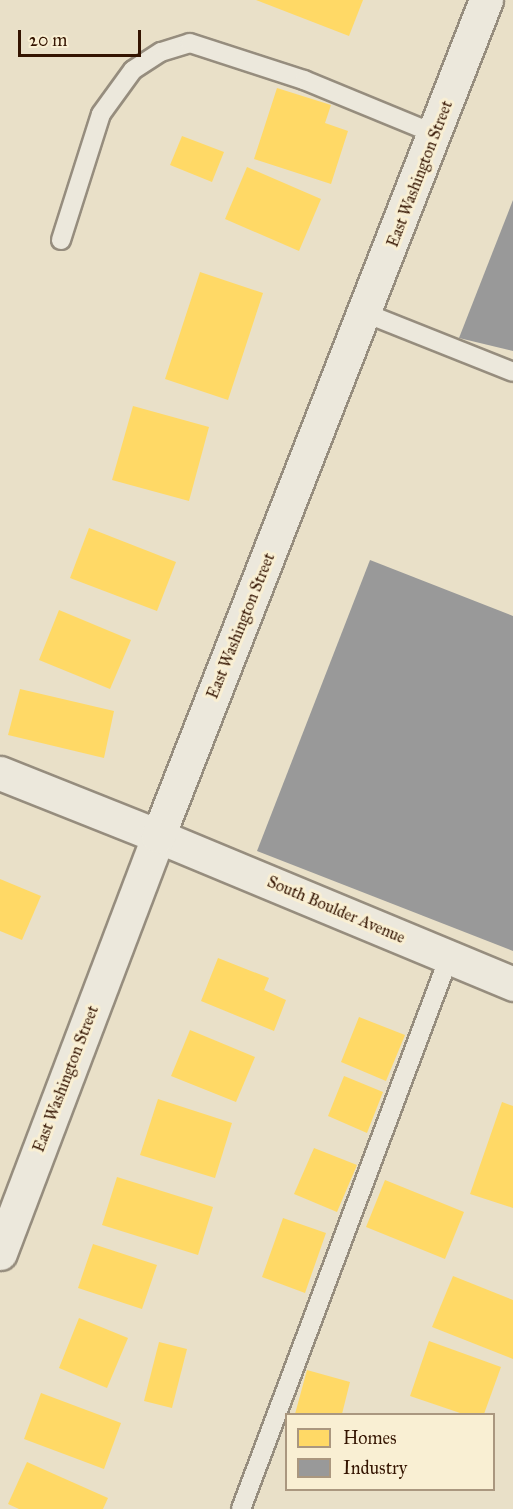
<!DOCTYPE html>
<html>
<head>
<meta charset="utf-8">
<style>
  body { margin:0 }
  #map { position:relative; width:513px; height:1509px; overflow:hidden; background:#e9e0c8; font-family:"IM FELL Great Primer",serif }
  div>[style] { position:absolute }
  .homes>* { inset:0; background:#ffd966 }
  .industry>* { inset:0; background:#999 }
  .roads { filter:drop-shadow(2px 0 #968d7e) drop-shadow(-2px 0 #968d7e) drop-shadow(0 2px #968d7e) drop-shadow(0 -2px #968d7e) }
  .service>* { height:18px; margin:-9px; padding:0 9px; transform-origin:9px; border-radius:9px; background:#ece8dc }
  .minor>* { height:33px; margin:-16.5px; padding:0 16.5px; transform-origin:16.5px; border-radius:16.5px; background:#ece8dc }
  .tertiary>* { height:33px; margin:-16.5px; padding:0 16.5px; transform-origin:16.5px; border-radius:16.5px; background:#ece8dc }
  span { translate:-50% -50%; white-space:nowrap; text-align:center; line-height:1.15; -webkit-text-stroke:6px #f9efd3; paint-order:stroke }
  .street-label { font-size:16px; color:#341401 }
  .legend { position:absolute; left:285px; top:1413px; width:210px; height:78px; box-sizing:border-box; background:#f9efd3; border:2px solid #aa977f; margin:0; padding:8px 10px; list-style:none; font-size:18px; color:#341401 }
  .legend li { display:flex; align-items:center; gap:12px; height:30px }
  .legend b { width:30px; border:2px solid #aa977f }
  .scale { position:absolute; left:18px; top:30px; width:123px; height:27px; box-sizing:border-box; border:3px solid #341401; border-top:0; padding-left:8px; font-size:18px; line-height:21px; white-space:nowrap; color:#341401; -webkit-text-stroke:4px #f9efd3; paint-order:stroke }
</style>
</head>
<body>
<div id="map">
  <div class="homes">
    <i style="clip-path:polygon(256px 0,363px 0,349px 36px)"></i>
    <i style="clip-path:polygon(277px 88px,331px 105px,325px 123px,348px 131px,331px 184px,254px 159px)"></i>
    <i style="clip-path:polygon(182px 136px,224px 152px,212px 182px,170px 165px)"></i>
    <i style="clip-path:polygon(247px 167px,321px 199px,299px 251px,225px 219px)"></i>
    <i style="clip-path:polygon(200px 272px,263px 293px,228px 400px,165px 379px)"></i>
    <i style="clip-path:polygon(133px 406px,209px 427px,189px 501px,112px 480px)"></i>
    <i style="clip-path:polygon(89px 528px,176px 562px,157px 611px,70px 578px)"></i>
    <i style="clip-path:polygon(59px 610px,131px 640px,110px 689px,39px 660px)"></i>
    <i style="clip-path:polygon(20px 689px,114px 711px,104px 758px,8px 735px)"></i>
    <i style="clip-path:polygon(0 879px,41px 896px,22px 940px,0 931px)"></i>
    <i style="clip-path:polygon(218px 958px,269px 978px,264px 990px,286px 1000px,274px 1031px,201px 1001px)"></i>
    <i style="clip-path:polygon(359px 1017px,405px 1035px,386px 1081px,341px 1062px)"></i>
    <i style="clip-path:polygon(190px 1030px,255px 1057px,236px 1102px,171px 1076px)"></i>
    <i style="clip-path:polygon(344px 1076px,383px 1092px,367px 1133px,328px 1116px)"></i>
    <i style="clip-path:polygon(158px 1099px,232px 1123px,215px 1178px,140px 1155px)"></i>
    <i style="clip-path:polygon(502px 1102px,513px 1106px,513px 1208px,470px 1194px)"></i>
    <i style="clip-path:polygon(314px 1148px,357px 1165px,337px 1212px,294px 1194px)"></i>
    <i style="clip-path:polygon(117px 1177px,213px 1207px,198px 1255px,102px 1225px)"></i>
    <i style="clip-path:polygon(385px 1180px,464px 1212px,445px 1259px,366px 1227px)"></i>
    <i style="clip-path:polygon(283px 1218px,326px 1233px,305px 1293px,262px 1277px)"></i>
    <i style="clip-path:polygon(93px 1244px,157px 1265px,142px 1309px,78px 1288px)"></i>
    <i style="clip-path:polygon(453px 1276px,513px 1300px,513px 1359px,432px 1327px)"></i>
    <i style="clip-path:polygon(79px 1318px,128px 1338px,107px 1388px,59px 1368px)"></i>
    <i style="clip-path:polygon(429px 1341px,501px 1367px,484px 1414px,463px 1414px,410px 1396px)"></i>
    <i style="clip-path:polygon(159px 1342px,187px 1349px,172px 1408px,144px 1401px)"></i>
    <i style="clip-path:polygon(307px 1370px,350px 1382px,342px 1414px,295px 1414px)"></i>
    <i style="clip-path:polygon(41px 1393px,121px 1423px,104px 1469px,24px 1439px)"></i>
    <i style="clip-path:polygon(27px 1462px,108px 1498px,103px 1509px,19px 1509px,8px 1504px)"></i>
  </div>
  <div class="industry">
    <i style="clip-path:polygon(513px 200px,513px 351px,459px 338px)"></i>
    <i style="clip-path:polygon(370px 560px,513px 616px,513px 951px,257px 851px)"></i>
  </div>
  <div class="roads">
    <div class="service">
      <i style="left:61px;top:240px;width:132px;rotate:-72.4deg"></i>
      <i style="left:101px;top:114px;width:54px;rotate:-54deg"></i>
      <i style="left:133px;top:70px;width:33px;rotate:-33deg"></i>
      <i style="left:161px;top:52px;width:30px;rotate:-17deg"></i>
      <i style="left:190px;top:43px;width:120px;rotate:18deg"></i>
      <i style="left:304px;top:80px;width:142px;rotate:22.4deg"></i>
      <i style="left:365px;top:313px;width:159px;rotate:21.7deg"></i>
      <i style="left:241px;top:1509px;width:590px;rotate:-69.35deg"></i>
    </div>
    <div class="minor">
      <i style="left:0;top:773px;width:170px;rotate:21.7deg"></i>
    </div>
    <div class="tertiary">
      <i style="left:158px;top:836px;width:385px;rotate:22.6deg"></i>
      <i style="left:0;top:1253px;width:446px;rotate:-69.2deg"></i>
      <i style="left:158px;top:836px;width:898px;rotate:-68.58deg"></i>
    </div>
  </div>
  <div class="street-label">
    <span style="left:420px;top:174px;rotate:-69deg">East Washington Street</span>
    <span style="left:241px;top:626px;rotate:-68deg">East Washington Street</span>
    <span style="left:336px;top:910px;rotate:23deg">South Boulder Avenue</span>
    <span style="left:66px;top:1079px;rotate:-69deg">East Washington Street</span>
  </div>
  <ul class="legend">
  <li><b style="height:16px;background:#ffd966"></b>Homes</li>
  <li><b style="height:16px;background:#999"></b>Industry</li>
  </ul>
  <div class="scale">20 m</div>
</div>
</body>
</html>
